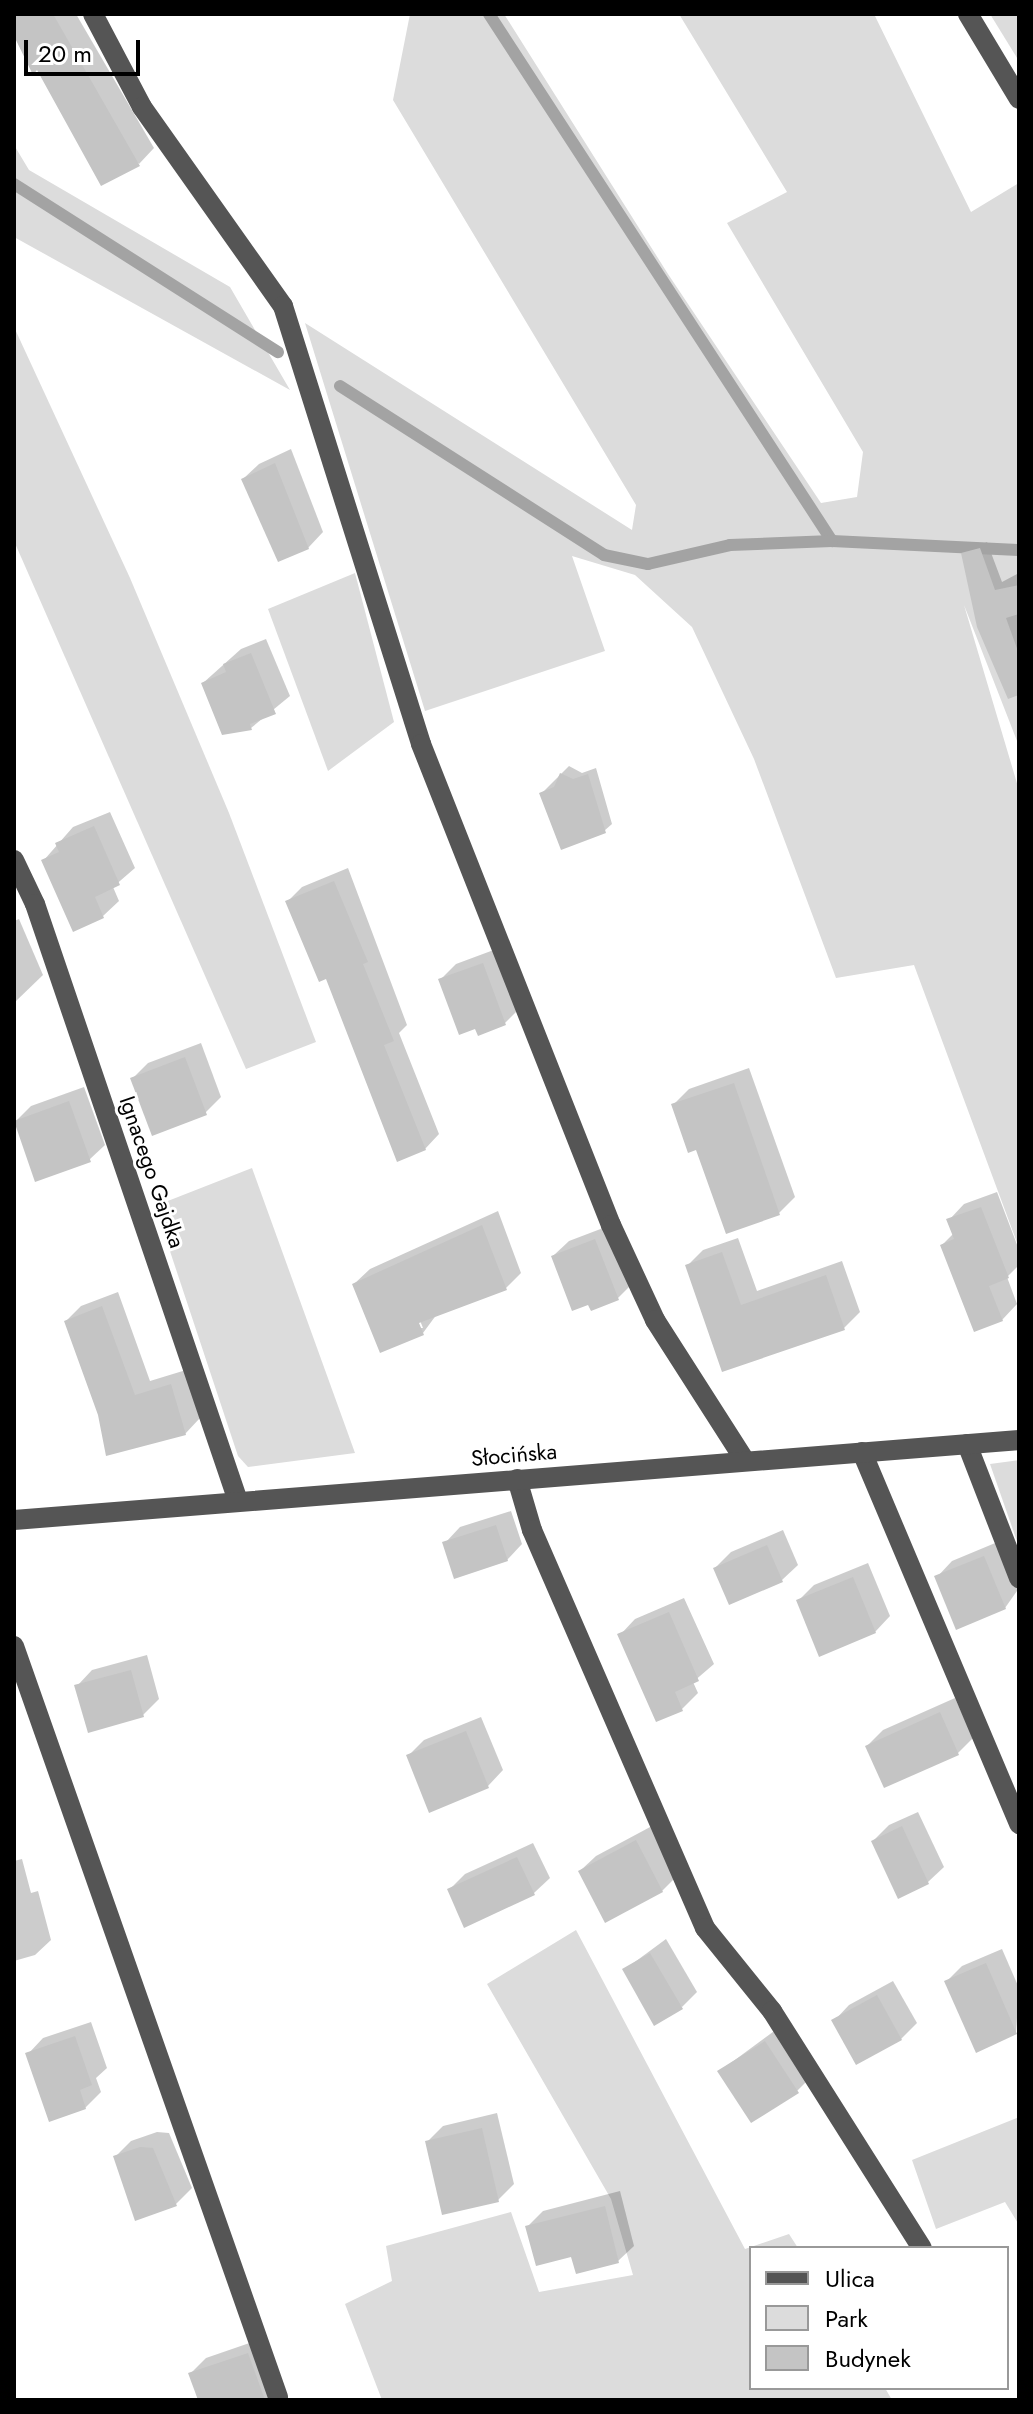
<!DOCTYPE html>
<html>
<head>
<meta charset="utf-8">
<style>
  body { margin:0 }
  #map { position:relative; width:1033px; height:2414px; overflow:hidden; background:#fff; font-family:Jost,sans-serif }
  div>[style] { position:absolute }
  .green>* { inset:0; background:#dcdcdc }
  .shadow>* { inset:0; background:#0003 }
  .stream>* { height:12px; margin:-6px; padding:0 6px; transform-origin:6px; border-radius:6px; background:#a3a3a3 }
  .building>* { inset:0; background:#c4c4c4 }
  .minor>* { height:20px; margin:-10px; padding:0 10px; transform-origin:10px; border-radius:10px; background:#555 }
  span { translate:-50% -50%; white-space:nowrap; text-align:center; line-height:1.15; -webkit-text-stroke:6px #fff; paint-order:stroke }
  .street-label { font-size:22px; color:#000 }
  .frame { position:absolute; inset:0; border:16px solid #000; pointer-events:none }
  .legend { position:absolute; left:749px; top:2246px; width:260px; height:144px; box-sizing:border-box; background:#fff; border:2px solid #999; margin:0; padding:10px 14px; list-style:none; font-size:24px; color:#000 }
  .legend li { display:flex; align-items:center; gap:16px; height:40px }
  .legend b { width:40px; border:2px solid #999 }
  .scale { position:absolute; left:24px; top:40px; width:116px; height:36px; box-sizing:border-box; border:4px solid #000; border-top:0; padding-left:10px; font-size:24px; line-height:28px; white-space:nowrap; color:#000; -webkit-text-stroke:6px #fff; paint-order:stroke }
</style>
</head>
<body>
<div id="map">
  <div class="green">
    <i style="clip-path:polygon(410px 14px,504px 14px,668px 274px,821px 503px,857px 497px,863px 452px,727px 223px,787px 192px,679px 14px,874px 14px,971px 212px,1019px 183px,1019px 746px,964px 605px,1019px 790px,1019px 1248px,914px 965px,836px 978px,754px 759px,692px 627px,635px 575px,572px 556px,605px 651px,425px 711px,305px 323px,632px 530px,636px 505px,393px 100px)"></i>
    <i style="clip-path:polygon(990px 14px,1019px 14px,1019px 61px)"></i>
    <i style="clip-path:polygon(14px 145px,29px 170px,230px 287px,290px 390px,14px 237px)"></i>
    <i style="clip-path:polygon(14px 327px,130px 578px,229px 813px,316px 1042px,246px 1069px,14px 541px)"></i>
    <i style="clip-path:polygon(355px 573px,394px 722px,328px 771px,268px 609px)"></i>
    <i style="clip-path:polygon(252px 1168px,355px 1453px,248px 1467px,238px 1456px,155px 1206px)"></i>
    <i style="clip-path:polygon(1019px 1460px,1019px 1547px,990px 1464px)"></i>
    <i style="clip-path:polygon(576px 1930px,745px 2249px,789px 2234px,798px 2248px,751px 2248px,751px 2388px,885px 2388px,892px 2400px,382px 2400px,345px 2304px,392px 2281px,386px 2246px,511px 2212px,539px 2292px,633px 2275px,611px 2199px,487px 1984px)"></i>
    <i style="clip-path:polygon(1019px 2117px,1019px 2225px,1005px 2202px,936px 2229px,912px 2160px)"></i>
  </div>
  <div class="shadow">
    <i style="clip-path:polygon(14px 14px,76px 14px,154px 148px,139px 164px,14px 29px)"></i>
    <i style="clip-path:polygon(291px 449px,323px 532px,308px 548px,243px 479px,259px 464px)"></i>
    <i style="clip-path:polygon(987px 542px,1002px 582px,1019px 573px,1019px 693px,963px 554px)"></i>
    <i style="clip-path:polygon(266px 639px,290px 696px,251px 728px,203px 683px,241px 649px)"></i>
    <i style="clip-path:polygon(569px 766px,582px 773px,596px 768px,612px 824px,604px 831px,541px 794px)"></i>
    <i style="clip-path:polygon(110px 812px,135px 868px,113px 887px,119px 901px,103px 916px,44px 860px,73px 827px)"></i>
    <i style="clip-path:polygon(348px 868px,407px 1025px,399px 1033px,439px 1134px,425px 1149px,288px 901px,302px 887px)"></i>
    <i style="clip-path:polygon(19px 919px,43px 975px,14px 1003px,14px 921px)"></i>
    <i style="clip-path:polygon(499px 948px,520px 1008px,505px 1023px,440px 980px,456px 964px)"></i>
    <i style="clip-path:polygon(201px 1043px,221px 1097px,205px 1113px,132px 1079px,148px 1063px)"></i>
    <i style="clip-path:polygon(749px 1068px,795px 1197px,779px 1213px,697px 1148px,673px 1105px,689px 1089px)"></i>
    <i style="clip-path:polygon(84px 1087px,105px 1145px,89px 1160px,15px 1122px,31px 1106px)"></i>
    <i style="clip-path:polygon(997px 1192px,1019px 1250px,1019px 1265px,1007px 1277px,1017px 1304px,1002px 1320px,942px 1245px,954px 1233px,949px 1220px,964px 1204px)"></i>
    <i style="clip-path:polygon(evenodd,498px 1211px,521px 1273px,506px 1288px,437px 1314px,423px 1333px,354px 1284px,370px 1269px,498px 1211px,417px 1313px,423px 1328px,419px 1328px,417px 1313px)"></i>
    <i style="clip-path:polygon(611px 1225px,633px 1283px,617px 1299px,553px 1256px,569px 1241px)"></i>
    <i style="clip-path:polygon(738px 1238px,757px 1291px,842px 1261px,860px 1312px,844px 1328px,723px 1370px,687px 1266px,703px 1250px)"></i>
    <i style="clip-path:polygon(118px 1292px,150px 1381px,186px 1370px,200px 1418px,185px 1434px,100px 1415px,66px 1321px,81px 1306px)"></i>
    <i style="clip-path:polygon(511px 1511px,522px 1544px,507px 1560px,445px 1543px,460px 1527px)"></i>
    <i style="clip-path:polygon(783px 1530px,798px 1565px,782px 1580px,715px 1568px,731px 1552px)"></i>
    <i style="clip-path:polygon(1000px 1541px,1019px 1588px,1005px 1608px,937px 1577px,952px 1561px)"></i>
    <i style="clip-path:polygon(868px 1563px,890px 1616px,875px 1632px,798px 1601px,814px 1585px)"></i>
    <i style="clip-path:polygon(684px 1598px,714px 1664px,693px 1682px,698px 1693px,682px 1709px,657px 1720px,620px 1635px,635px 1619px)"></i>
    <i style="clip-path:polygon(147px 1655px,159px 1699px,143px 1715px,89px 1730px,77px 1686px,92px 1670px)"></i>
    <i style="clip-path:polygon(955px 1698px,973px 1738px,958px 1753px,867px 1746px,883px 1730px)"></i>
    <i style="clip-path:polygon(481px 1717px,503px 1770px,488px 1786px,408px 1756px,424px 1740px)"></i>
    <i style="clip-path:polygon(918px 1812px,944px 1867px,928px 1882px,899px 1896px,873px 1841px,889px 1825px)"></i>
    <i style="clip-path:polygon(652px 1826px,678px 1875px,662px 1891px,580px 1871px,596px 1856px)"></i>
    <i style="clip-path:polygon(533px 1843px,550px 1878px,534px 1893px,449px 1890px,465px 1874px)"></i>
    <i style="clip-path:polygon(22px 1859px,31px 1893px,38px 1891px,51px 1940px,35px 1955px,14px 1961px,14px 1861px)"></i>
    <i style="clip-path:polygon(666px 1939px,697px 1992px,682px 2007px,624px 1970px)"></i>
    <i style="clip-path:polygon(1002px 1949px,1019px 1988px,1016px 2033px,946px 1982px,962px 1966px)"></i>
    <i style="clip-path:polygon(893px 1981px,917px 2023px,901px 2039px,834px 2021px,849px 2005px)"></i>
    <i style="clip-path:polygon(91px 2022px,107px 2068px,96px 2078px,101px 2092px,85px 2108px,28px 2054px,43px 2038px)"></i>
    <i style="clip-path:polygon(781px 2026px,813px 2075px,797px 2091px,720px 2071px)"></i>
    <i style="clip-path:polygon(497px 2113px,514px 2184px,498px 2200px,427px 2142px,443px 2126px)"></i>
    <i style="clip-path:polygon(157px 2132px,169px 2133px,192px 2188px,176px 2204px,137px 2218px,115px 2157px,131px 2141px)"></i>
    <i style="clip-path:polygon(620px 2191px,634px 2246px,618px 2261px,573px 2254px,527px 2227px,543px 2211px)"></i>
    <i style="clip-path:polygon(264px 2338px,276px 2400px,200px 2400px,191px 2373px,206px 2358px)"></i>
  </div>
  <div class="stream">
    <i style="left:489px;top:14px;width:629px;rotate:56.94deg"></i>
    <i style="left:832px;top:541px;width:187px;rotate:2.8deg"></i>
    <i style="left:14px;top:184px;width:313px;rotate:32.5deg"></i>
    <i style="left:340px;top:386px;width:313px;rotate:32.6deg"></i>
    <i style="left:604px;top:555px;width:45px;rotate:11.6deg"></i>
    <i style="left:648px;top:564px;width:84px;rotate:-13deg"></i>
    <i style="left:730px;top:545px;width:102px;rotate:-2.2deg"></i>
  </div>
  <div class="building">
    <i style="clip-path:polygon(14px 14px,53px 14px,140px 166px,101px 186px,37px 70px,33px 75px,14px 36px)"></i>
    <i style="clip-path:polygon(275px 463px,309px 549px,278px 562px,241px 479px)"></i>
    <i style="clip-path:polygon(980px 548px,995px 590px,1019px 585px,1019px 614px,1006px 618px,1019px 654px,1019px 695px,1008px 699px,977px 627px,961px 553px)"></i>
    <i style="clip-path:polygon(251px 653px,276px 714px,250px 724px,252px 730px,222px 735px,201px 683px,226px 672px,223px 664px)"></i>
    <i style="clip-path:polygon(560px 773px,573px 779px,588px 774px,606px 833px,561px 850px,539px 793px,554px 787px)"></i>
    <i style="clip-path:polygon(94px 826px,120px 885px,95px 897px,104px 918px,73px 932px,41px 860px,59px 852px,55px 843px)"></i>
    <i style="clip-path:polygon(334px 881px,368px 962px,363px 964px,394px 1041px,384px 1045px,426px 1150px,397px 1162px,326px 979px,319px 982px,285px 901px)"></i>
    <i style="clip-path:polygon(483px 963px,506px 1025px,478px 1036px,475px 1029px,459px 1035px,438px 979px)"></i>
    <i style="clip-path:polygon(185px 1057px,207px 1115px,152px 1136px,130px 1078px)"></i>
    <i style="clip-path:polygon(734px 1083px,780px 1215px,726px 1234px,696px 1150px,688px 1153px,671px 1104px)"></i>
    <i style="clip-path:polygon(69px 1101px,91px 1162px,35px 1182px,14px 1121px)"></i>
    <i style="clip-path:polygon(981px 1207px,1009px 1278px,989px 1286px,1003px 1321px,974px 1332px,940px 1245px,954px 1239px,946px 1219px)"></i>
    <i style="clip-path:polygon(482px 1225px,507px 1290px,419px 1323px,424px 1335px,380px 1353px,352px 1284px)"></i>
    <i style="clip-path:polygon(595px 1239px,619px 1300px,591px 1311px,588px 1305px,572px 1311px,551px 1256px)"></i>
    <i style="clip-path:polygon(722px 1252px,741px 1305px,826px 1275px,845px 1330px,722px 1372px,685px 1265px)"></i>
    <i style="clip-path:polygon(102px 1306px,135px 1395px,171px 1384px,186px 1435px,106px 1456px,98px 1415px,64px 1321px)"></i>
    <i style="clip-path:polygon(496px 1525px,508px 1561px,454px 1579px,442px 1542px)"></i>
    <i style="clip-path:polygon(767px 1545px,783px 1582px,729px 1605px,713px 1568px)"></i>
    <i style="clip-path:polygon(984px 1556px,1006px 1609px,956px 1630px,934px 1576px)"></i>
    <i style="clip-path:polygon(853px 1577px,876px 1633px,819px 1657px,796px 1600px)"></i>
    <i style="clip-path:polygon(669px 1612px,699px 1681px,675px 1692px,683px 1711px,656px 1722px,617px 1634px)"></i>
    <i style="clip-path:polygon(131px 1670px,144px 1717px,88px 1733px,74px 1685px)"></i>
    <i style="clip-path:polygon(940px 1712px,959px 1755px,884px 1788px,865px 1746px)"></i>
    <i style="clip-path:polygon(466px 1731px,489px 1788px,429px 1813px,406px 1755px)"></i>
    <i style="clip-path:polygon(902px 1826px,929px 1884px,898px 1899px,871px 1841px)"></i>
    <i style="clip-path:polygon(636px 1840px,663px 1892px,605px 1923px,578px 1871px)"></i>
    <i style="clip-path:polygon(517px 1857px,535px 1895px,464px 1928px,447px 1889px)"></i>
    <i style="clip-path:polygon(650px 1953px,683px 2009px,654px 2026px,622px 1969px)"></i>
    <i style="clip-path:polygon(986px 1963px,1017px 2034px,976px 2053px,944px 1981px)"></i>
    <i style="clip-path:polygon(877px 1995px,902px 2040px,856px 2065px,831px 2020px)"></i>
    <i style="clip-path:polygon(75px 2036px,92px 2085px,80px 2090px,86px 2109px,49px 2122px,25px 2053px)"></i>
    <i style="clip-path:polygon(765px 2041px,799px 2093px,751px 2123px,717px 2071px)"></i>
    <i style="clip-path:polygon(482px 2128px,499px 2202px,442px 2215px,425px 2141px)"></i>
    <i style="clip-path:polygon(140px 2147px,153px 2148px,177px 2206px,135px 2221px,113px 2156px)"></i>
    <i style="clip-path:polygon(605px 2206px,619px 2263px,576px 2274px,571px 2257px,536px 2266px,525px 2226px)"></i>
    <i style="clip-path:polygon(248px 2353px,265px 2400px,198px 2400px,188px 2373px)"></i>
  </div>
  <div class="minor">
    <i style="left:93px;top:14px;width:105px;rotate:62.2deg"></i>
    <i style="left:142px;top:107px;width:244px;rotate:54.7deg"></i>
    <i style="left:283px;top:306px;width:459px;rotate:72.5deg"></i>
    <i style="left:421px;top:744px;width:517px;rotate:68.45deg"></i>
    <i style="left:611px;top:1225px;width:105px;rotate:65.1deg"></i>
    <i style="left:655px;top:1320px;width:167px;rotate:57.4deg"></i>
    <i style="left:968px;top:14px;width:99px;rotate:59deg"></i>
    <i style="left:14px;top:860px;width:49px;rotate:64.5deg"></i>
    <i style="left:35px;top:904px;width:631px;rotate:71.22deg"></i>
    <i style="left:967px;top:1444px;width:144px;rotate:68.8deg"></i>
    <i style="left:862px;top:1452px;width:404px;rotate:67.1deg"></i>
    <i style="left:517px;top:1479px;width:53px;rotate:73.6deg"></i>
    <i style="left:532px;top:1530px;width:434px;rotate:66.5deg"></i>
    <i style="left:705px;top:1928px;width:107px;rotate:51.1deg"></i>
    <i style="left:772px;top:2011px;width:280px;rotate:57.7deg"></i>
    <i style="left:14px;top:1520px;width:1008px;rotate:-4.55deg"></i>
    <i style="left:14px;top:1646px;width:796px;rotate:70.63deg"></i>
  </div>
  <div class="street-label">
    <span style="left:152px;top:1172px;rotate:71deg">Ignacego Gajdka</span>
    <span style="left:514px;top:1455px;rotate:-5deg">Słocińska</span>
  </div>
  <div class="frame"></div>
  <ul class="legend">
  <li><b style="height:10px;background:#555"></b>Ulica</li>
  <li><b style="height:22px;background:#dcdcdc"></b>Park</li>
  <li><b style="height:22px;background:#c4c4c4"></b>Budynek</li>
  </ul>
  <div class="scale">20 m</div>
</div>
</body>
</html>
